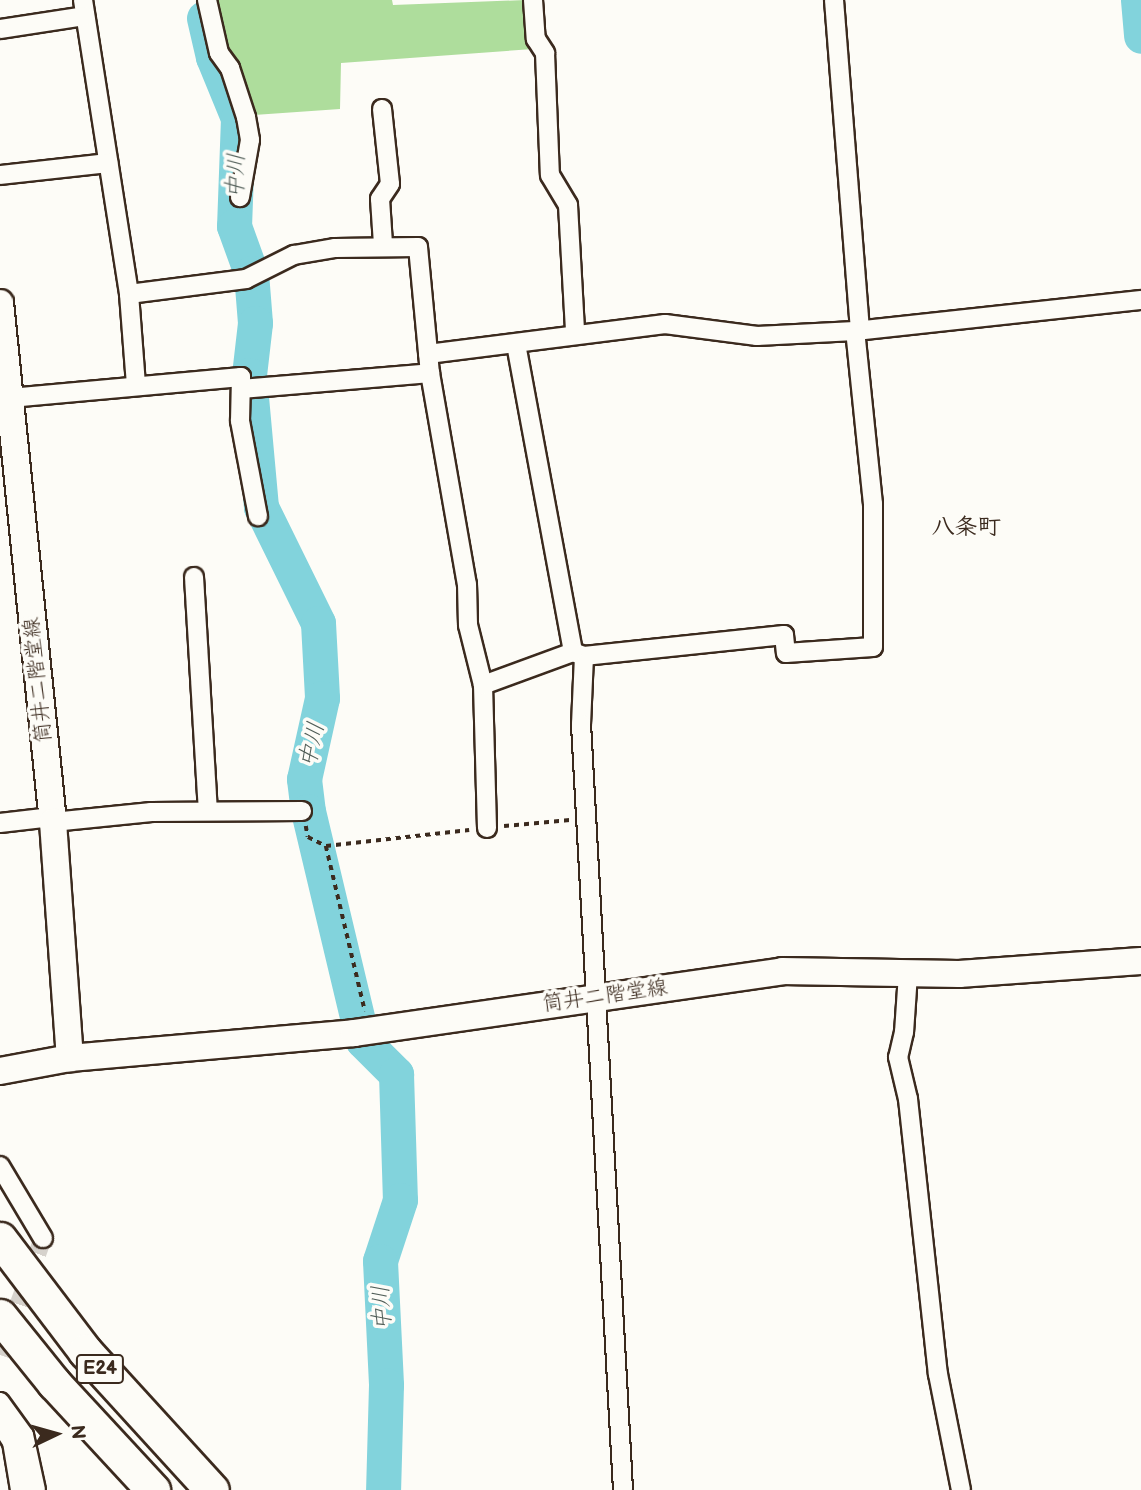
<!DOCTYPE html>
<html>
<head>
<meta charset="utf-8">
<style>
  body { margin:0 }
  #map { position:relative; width:1141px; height:1490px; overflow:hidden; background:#fdfcf7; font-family:"Balsamiq Sans","Klee One",sans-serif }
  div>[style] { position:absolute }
  .green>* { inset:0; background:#aedd9c }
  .river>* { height:35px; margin:-17.5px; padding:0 17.5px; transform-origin:17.5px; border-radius:17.5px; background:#82d3dc }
  .street-tunnel>* { height:18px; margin-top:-9px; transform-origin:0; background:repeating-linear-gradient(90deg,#d6d2cc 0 18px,transparent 0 27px) }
  .path>* { height:3.5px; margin-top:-1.75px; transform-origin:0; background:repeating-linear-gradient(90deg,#3b2a1e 0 5px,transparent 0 10px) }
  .roads { filter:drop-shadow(2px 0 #3b2a1e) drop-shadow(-2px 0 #3b2a1e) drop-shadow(0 2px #3b2a1e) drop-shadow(0 -2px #3b2a1e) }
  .street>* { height:18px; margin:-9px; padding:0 9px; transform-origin:9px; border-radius:9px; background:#fdfcf7 }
  .secondary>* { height:26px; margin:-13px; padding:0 13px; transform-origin:13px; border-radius:13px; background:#fdfcf7 }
  .bridges { filter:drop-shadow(2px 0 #3b2a1e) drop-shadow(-2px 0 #3b2a1e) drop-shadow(0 2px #3b2a1e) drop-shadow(0 -2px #3b2a1e) }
  .highway-bridge>* { height:33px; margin:-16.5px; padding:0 16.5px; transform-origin:16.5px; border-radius:16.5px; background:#fdfcf7 }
  span { translate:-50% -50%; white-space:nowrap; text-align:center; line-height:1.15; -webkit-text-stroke:7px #fdfcf7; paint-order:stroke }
  .shield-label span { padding:2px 5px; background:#fdfcf7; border:2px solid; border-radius:5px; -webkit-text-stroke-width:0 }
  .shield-label { font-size:19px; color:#3b2a1e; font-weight:700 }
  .street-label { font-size:21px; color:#3b2a1e }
  .water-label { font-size:23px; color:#505d57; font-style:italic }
  .neighbourhood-label { font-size:23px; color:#3b2a1e; font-weight:700 }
  .north { position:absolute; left:21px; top:1399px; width:70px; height:70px; -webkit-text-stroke:5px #fdfcf7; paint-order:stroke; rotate:85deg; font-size:19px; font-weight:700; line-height:28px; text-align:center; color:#3b2a1e }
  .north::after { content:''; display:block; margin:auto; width:24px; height:32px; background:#3b2a1e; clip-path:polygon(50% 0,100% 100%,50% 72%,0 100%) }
</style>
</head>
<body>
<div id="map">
  <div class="green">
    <i style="clip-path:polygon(216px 0,392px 0,393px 5px,525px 0,533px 49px,341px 63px,340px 109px,254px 115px,223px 35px)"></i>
  </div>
  <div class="river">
    <i style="left:1138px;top:0;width:36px;rotate:85deg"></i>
    <i style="left:204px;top:18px;width:40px;rotate:77deg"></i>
    <i style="left:213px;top:57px;width:66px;rotate:67.7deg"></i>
    <i style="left:238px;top:118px;width:108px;rotate:92.1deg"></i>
    <i style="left:234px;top:226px;width:50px;rotate:70.1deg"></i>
    <i style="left:251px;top:273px;width:50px;rotate:85.4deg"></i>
    <i style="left:255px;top:323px;width:52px;rotate:96.6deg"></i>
    <i style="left:249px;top:375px;width:133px;rotate:84.8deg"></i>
    <i style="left:261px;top:507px;width:129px;rotate:63.8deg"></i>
    <i style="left:318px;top:623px;width:75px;rotate:86.9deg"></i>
    <i style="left:322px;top:698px;width:83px;rotate:102.5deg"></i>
    <i style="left:304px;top:779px;width:32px;rotate:83deg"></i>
    <i style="left:308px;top:811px;width:236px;rotate:76.6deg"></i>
    <i style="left:363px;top:1041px;width:47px;rotate:45deg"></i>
    <i style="left:396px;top:1074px;width:126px;rotate:88.2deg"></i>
    <i style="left:400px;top:1200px;width:64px;rotate:108.2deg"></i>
    <i style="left:380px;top:1261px;width:124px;rotate:87.2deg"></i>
    <i style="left:386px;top:1385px;width:105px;rotate:91.6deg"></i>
  </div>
  <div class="street-tunnel">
    <i style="left:0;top:1355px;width:125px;rotate:-69.8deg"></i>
  </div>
  <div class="path">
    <i style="left:306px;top:826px;width:11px;rotate:80deg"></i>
    <i style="left:308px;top:837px;width:20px;rotate:27deg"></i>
    <i style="left:326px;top:846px;width:144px;rotate:-6.4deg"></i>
    <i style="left:504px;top:826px;width:66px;rotate:-5.2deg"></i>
    <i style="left:326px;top:846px;width:170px;rotate:76.7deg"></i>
  </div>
  <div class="roads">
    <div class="street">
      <i style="left:83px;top:0;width:298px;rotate:81.1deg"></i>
      <i style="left:129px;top:294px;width:90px;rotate:85.6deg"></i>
      <i style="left:207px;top:0;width:54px;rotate:77.2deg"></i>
      <i style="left:219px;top:53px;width:19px;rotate:54deg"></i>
      <i style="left:230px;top:68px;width:52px;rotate:71.9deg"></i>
      <i style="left:246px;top:117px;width:23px;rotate:80deg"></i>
      <i style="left:250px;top:140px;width:58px;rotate:100deg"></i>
      <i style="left:533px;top:0;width:39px;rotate:86deg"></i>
      <i style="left:536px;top:39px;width:17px;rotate:57deg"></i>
      <i style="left:545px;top:53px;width:122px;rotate:87.7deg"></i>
      <i style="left:550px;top:175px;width:35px;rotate:59deg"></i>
      <i style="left:568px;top:205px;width:127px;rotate:86.8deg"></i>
      <i style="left:834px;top:0;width:332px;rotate:85.5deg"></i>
      <i style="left:0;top:29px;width:86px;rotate:-8.7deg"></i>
      <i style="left:382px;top:109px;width:75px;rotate:83.9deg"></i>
      <i style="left:390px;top:184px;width:18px;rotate:124deg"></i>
      <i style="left:380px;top:199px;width:45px;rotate:86.2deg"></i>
      <i style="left:0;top:175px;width:109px;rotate:-6.3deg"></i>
      <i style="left:129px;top:294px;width:118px;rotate:-7.3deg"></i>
      <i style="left:246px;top:279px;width:54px;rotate:-26.6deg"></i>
      <i style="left:294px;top:255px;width:42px;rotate:-9.7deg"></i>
      <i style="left:335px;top:248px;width:83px;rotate:-0.7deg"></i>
      <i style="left:418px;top:247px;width:127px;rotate:84.6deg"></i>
      <i style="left:430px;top:373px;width:214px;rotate:80.1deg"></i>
      <i style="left:467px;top:584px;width:41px;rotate:88.6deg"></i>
      <i style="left:468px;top:625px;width:62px;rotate:76deg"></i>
      <i style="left:483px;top:685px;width:143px;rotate:88.4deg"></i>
      <i style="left:516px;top:344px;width:313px;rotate:79.5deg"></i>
      <i style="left:573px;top:652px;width:12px;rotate:20deg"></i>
      <i style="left:584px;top:656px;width:68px;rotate:92.5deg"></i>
      <i style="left:581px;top:724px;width:767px;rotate:86.86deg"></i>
      <i style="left:428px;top:354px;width:239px;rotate:-7.2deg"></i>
      <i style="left:665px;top:324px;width:93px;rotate:7.4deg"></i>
      <i style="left:757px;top:336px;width:98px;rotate:-2.9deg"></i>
      <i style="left:855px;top:331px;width:288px;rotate:-6.2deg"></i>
      <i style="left:241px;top:389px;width:190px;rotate:-4.8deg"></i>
      <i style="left:10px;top:398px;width:232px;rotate:-5.2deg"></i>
      <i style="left:241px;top:377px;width:44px;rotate:91.3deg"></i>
      <i style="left:240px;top:421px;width:97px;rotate:79.3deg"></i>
      <i style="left:194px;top:577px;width:234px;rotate:86.6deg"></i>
      <i style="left:584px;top:656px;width:201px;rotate:-6deg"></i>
      <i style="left:784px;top:635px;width:18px;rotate:84deg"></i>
      <i style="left:786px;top:653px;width:87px;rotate:-3.9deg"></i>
      <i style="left:873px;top:647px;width:143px;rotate:-90deg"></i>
      <i style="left:873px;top:504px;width:174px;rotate:-95.9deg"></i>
      <i style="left:483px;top:685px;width:96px;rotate:-20.1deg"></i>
      <i style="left:53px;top:822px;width:99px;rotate:-5.8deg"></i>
      <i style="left:151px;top:812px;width:151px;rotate:-0.4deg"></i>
      <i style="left:0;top:823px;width:52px;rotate:-6.6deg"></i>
      <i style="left:908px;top:974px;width:58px;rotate:93.9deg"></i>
      <i style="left:904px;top:1032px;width:26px;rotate:103deg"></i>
      <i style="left:898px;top:1057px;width:43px;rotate:76.6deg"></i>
      <i style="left:908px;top:1099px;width:277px;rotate:83.8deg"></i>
      <i style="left:938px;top:1374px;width:118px;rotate:78.8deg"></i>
      <i style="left:0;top:1166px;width:84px;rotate:59.2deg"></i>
      <i style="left:0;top:1402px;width:41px;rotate:54deg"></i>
      <i style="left:24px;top:1435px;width:56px;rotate:77.7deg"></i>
      <i style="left:0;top:1423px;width:22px;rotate:58deg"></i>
      <i style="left:12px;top:1442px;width:49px;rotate:80.5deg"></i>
    </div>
    <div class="secondary">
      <i style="left:0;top:303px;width:522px;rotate:84.17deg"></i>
      <i style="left:53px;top:822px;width:237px;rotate:85.9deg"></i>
      <i style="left:0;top:1071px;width:71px;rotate:-10.5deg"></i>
      <i style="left:70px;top:1058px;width:285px;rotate:-5deg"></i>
      <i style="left:354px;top:1033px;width:432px;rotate:-8.2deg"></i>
      <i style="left:782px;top:971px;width:177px;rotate:1deg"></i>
      <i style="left:959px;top:974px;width:182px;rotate:-4.1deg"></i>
    </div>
  </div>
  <div class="bridges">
    <div class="highway-bridge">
      <i style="left:0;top:1239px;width:141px;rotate:52.8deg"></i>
      <i style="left:85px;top:1351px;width:188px;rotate:47.6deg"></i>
      <i style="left:0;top:1316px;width:86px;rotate:51.1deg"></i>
      <i style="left:54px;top:1383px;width:146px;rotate:47.2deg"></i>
    </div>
  </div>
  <div class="shield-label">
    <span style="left:100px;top:1369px">E24</span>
  </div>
  <div class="street-label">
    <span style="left:38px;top:680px;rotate:-96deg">筒井二階堂線</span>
    <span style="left:605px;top:996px;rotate:-8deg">筒井二階堂線</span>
  </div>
  <div class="water-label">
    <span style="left:236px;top:176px;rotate:-88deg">中川</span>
    <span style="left:312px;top:745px;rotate:-77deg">中川</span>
    <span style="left:382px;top:1308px;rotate:-93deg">中川</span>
  </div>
  <div class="neighbourhood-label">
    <span style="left:966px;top:527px">八条町</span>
  </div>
  <div class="north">N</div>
</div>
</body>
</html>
